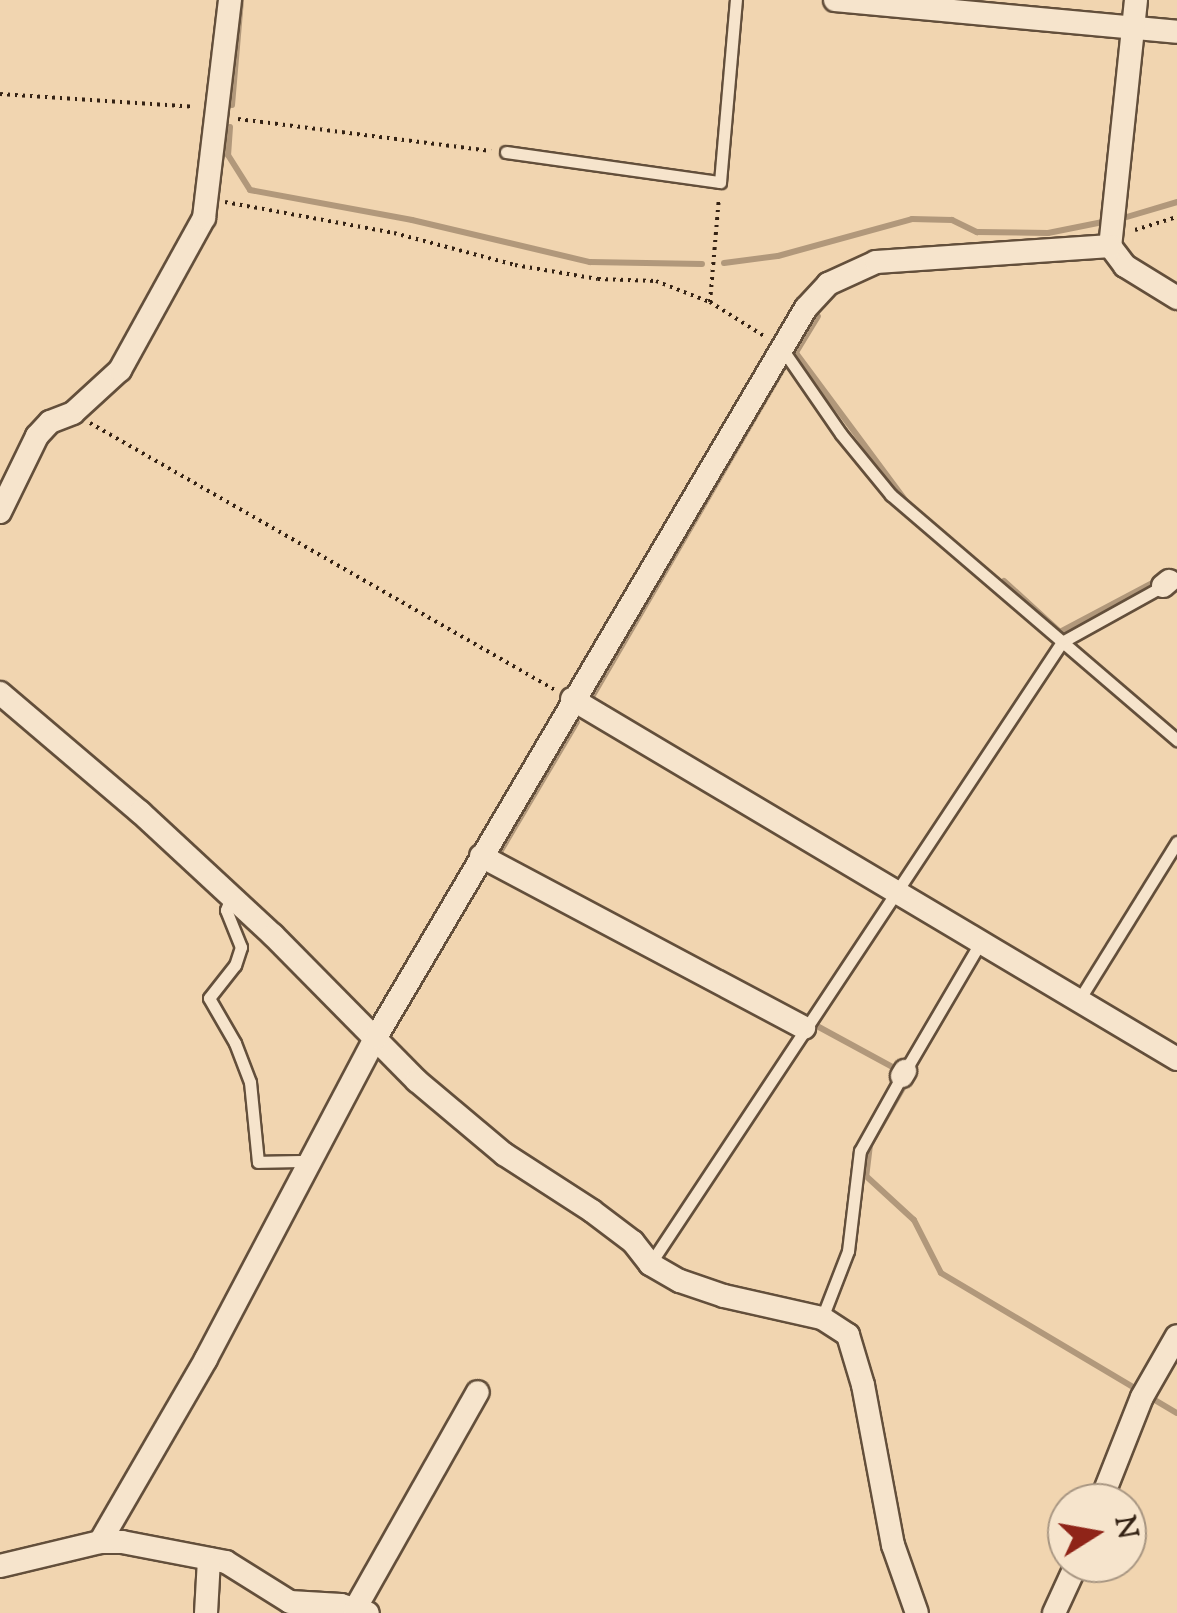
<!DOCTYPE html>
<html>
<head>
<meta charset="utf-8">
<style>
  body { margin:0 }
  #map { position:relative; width:1177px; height:1613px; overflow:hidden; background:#f1d5b0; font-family:"Sorts Mill Goudy",serif }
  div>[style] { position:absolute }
  .stream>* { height:6px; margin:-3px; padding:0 3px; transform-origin:3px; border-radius:3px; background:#b1987b }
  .path>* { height:4px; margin-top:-2px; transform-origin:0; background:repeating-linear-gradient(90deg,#342214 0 2.5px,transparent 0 7.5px) }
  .roads { filter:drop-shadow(2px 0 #634f3b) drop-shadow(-2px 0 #634f3b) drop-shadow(0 2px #634f3b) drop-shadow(0 -2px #634f3b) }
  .service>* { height:11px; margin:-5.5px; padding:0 5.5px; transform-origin:5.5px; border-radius:5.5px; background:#f6e4cc }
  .minor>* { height:22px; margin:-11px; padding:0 11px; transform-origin:11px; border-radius:11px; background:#f6e4cc }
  span { translate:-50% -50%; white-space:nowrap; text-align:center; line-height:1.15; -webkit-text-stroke:10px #f6e4cc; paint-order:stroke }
  .north { position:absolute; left:1047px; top:1483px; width:100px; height:100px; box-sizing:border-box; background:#f6e4cc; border:2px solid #a89682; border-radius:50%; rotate:79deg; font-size:28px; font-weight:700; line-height:40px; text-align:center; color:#342214 }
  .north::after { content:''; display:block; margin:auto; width:35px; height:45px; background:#8f2418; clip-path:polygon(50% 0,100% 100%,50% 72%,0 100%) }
</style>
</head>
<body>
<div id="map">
  <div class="stream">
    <i style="left:232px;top:105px;width:105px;rotate:-85.1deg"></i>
    <i style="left:230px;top:127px;width:28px;rotate:94deg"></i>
    <i style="left:228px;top:155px;width:41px;rotate:57.8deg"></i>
    <i style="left:250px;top:190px;width:165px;rotate:10.5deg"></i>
    <i style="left:412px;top:220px;width:183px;rotate:13.3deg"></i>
    <i style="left:590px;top:262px;width:112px;rotate:1deg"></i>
    <i style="left:1120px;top:219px;width:59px;rotate:-16.6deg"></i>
    <i style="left:724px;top:263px;width:54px;rotate:-7.4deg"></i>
    <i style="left:778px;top:256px;width:139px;rotate:-15.4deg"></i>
    <i style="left:912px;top:219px;width:40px;rotate:1.4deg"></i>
    <i style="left:952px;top:220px;width:28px;rotate:26deg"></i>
    <i style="left:977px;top:232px;width:71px;rotate:0.8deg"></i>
    <i style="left:1048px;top:233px;width:61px;rotate:-11.3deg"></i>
    <i style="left:796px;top:353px;width:183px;rotate:53.4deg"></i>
    <i style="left:795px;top:354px;width:44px;rotate:-58.8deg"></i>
    <i style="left:1004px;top:581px;width:76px;rotate:42.3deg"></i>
    <i style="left:1060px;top:632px;width:109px;rotate:-28deg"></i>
    <i style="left:589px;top:702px;width:388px;rotate:-59.8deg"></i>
    <i style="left:503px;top:857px;width:6px;rotate:-121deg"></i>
    <i style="left:500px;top:852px;width:151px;rotate:-59.4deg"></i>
    <i style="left:817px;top:1026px;width:94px;rotate:28.5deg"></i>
    <i style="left:907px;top:1081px;width:74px;rotate:120deg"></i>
    <i style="left:870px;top:1145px;width:31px;rotate:97deg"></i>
    <i style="left:866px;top:1176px;width:65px;rotate:42.5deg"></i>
    <i style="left:914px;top:1220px;width:59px;rotate:63deg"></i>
    <i style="left:941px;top:1273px;width:274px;rotate:30.7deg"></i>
  </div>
  <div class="path">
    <i style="left:0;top:94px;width:194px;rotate:3.8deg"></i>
    <i style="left:238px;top:119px;width:255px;rotate:7.2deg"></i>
    <i style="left:225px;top:202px;width:172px;rotate:10.4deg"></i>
    <i style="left:394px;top:233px;width:125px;rotate:14.8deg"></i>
    <i style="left:515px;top:265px;width:84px;rotate:9.6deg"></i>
    <i style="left:598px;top:279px;width:58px;rotate:2deg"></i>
    <i style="left:656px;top:281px;width:58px;rotate:21.3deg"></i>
    <i style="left:710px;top:302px;width:64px;rotate:32.2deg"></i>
    <i style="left:1135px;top:230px;width:44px;rotate:-17.2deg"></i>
    <i style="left:710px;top:302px;width:104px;rotate:-85.1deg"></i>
    <i style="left:90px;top:423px;width:536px;rotate:29.86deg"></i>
  </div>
  <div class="roads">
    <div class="service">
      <i style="left:506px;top:152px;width:216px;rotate:8deg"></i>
      <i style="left:720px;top:182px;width:183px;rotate:-85deg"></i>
      <i style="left:783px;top:350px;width:102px;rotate:55.4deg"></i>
      <i style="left:841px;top:434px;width:79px;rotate:50.7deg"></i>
      <i style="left:891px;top:495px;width:377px;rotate:40.6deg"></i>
      <i style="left:231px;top:897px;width:14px;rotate:111deg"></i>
      <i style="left:226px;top:910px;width:40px;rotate:68deg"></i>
      <i style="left:241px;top:947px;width:19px;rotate:108deg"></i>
      <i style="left:235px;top:965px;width:42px;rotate:128.2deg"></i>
      <i style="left:209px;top:998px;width:52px;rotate:60deg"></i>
      <i style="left:235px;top:1043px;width:42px;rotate:69deg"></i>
      <i style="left:250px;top:1082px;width:80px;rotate:84.3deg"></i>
      <i style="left:258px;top:1162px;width:49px;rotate:-1.2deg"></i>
      <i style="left:1079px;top:1000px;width:186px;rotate:-58.2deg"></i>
      <i style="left:905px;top:1071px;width:146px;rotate:-59.6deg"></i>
      <i style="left:650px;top:1264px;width:746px;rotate:-56.48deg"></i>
      <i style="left:1062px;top:642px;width:115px;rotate:-29deg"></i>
      <i style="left:822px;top:1318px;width:72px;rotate:-68.8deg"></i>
      <i style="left:848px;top:1251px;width:101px;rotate:-83.2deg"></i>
      <i style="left:860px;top:1151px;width:86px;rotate:-60.8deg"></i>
    </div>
    <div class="minor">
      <i style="left:835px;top:0;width:343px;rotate:5.3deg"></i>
      <i style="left:1136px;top:0;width:247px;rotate:96deg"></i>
      <i style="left:1110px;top:246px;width:25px;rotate:53deg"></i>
      <i style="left:1125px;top:266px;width:61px;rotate:31.6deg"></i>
      <i style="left:0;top:512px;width:85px;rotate:-64deg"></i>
      <i style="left:37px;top:436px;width:19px;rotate:-47deg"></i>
      <i style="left:50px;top:422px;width:25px;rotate:-21deg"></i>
      <i style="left:73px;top:413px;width:64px;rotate:-42.5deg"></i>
      <i style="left:120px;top:370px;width:174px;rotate:-61.1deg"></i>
      <i style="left:204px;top:218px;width:220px;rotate:-83.2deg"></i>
      <i style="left:1163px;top:586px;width:8px;rotate:-40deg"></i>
      <i style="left:0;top:693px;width:184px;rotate:40.4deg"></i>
      <i style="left:140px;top:812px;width:181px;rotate:42.8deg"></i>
      <i style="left:273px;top:935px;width:205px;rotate:45.4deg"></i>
      <i style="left:417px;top:1081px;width:114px;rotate:40deg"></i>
      <i style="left:504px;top:1154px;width:105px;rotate:32.9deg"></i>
      <i style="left:592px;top:1211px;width:51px;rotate:37.1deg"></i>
      <i style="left:633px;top:1242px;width:28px;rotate:52deg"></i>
      <i style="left:650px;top:1264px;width:34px;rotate:30deg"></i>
      <i style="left:680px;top:1281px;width:46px;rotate:18.8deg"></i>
      <i style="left:724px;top:1296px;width:100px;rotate:12.7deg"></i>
      <i style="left:822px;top:1318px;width:31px;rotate:33deg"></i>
      <i style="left:848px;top:1335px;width:52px;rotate:73.3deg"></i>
      <i style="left:863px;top:1385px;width:163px;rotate:79.4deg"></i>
      <i style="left:893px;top:1545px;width:72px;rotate:70.6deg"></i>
      <i style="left:572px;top:699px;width:704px;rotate:30.75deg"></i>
      <i style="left:481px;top:856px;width:366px;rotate:28deg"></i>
      <i style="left:902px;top:1076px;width:6px;rotate:-59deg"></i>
      <i style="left:1100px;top:1503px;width:114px;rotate:-68.4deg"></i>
      <i style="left:1142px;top:1397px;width:70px;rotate:-60.2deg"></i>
      <i style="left:100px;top:1542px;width:211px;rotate:-59.9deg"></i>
      <i style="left:206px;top:1359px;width:364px;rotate:-62.2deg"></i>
      <i style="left:376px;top:1037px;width:846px;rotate:-59.47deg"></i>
      <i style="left:806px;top:308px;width:33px;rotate:-47deg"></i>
      <i style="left:828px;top:284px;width:53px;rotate:-24.6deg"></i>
      <i style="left:876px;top:262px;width:235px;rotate:-3.9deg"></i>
      <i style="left:0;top:1566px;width:103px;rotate:-13.5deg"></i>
      <i style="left:100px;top:1542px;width:22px"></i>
      <i style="left:122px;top:1542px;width:106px;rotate:10.9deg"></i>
      <i style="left:226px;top:1562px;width:75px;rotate:32deg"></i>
      <i style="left:290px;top:1602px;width:51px;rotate:3.4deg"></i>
      <i style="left:341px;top:1605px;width:28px;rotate:17deg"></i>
      <i style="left:355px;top:1609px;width:249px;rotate:-60.5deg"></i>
      <i style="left:206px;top:1613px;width:54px;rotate:-86.8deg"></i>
      <i style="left:1054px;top:1613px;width:55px;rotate:-65.3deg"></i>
    </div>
  </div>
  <div class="north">N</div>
</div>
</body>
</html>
